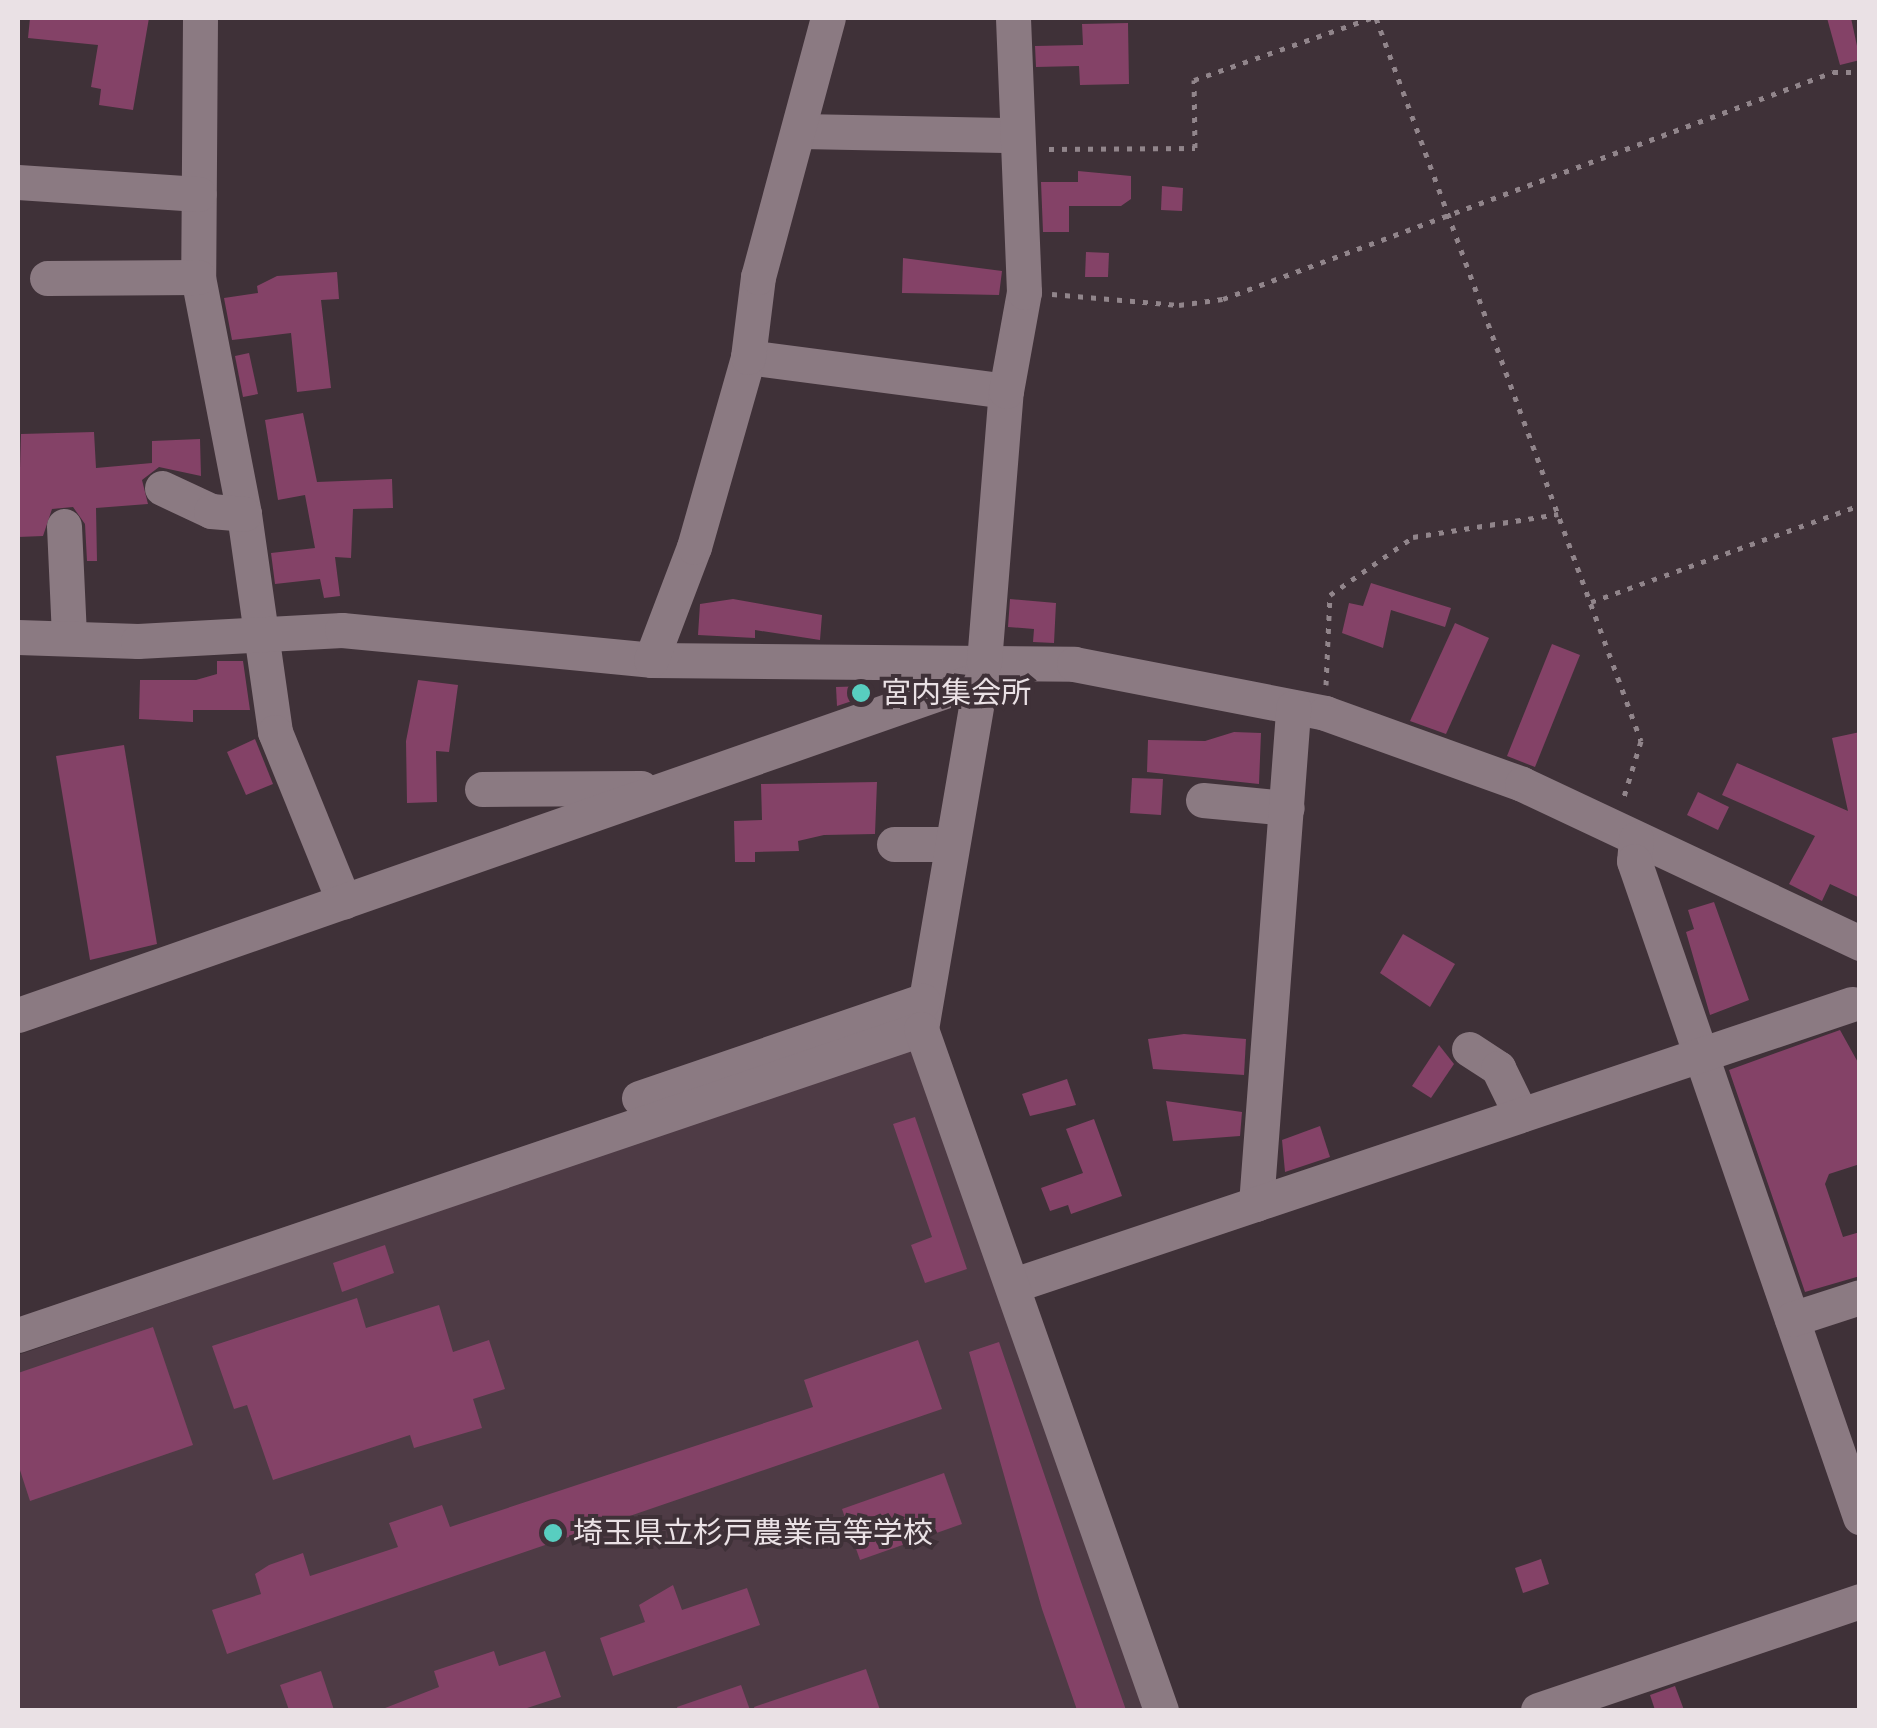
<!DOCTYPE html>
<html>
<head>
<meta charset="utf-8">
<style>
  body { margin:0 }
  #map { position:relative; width:1877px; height:1728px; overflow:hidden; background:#3f3138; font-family:"Source Serif 4","Noto Sans JP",serif }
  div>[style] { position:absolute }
  .built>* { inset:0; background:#4e3b45 }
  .building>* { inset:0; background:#844267 }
  .path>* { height:5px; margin-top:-2.5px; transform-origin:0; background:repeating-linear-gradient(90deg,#91858b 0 5px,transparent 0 13px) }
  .minor>* { height:35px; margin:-17.5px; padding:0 17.5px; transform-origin:17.5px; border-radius:17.5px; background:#8b7a82 }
  .dots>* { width:28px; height:28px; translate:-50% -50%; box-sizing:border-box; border:5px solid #3f3138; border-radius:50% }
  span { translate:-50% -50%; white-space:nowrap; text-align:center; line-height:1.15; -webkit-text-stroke:8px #3f3138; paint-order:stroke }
  .poi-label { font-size:30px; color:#eae1e5 }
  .left { translate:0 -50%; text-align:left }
  .frame { position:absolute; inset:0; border:20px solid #eae1e5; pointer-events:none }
</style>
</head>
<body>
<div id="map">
  <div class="built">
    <i style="clip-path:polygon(917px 1046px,1153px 1710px,18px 1710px,18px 1355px)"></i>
  </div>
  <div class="building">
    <i style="clip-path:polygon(30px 18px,149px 18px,133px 110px,99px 105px,101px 89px,91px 87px,98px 45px,28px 38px)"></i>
    <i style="clip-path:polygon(1827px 18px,1851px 18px,1860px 60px,1840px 65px)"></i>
    <i style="clip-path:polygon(1128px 23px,1129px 84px,1080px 85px,1079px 66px,1036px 67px,1035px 46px,1083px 45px,1082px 24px)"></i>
    <i style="clip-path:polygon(1078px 171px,1131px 176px,1131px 199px,1121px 206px,1069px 206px,1069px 232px,1043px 232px,1041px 182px,1078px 182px)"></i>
    <i style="clip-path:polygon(1162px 186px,1183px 188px,1182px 211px,1161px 210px)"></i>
    <i style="clip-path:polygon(1086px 252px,1109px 253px,1108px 277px,1085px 277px)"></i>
    <i style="clip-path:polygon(903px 258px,1002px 271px,999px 295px,902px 293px)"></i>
    <i style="clip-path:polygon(337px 272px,339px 299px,321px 300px,331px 388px,297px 392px,291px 333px,232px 340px,224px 298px,258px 293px,257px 286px,277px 276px)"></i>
    <i style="clip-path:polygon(249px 353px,258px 394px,243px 397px,235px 356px)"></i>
    <i style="clip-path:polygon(303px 413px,317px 482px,392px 479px,393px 508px,353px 509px,351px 558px,335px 557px,340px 596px,324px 598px,320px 579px,275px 584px,271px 553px,315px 548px,305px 495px,278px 500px,265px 420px)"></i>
    <i style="clip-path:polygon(94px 432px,96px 468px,152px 463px,152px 441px,200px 439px,201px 476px,159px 467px,142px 480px,148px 504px,96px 508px,97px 561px,87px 561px,85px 524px,73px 507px,52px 509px,43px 536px,18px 537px,21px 434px)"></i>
    <i style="clip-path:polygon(1371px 583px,1451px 608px,1445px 627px,1391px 610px,1383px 648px,1342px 633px,1349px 603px,1363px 606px)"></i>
    <i style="clip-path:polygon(733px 599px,822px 615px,820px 640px,755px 630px,755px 638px,698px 635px,700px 604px)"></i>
    <i style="clip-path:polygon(1010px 599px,1056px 603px,1054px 643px,1033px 642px,1034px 629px,1008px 627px)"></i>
    <i style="clip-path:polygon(1455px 623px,1489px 638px,1446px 734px,1410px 721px)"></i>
    <i style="clip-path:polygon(1552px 644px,1580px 655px,1535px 767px,1507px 756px)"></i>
    <i style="clip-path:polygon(217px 661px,243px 661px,250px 710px,193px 710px,193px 722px,139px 719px,140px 680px,196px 680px,217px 674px)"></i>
    <i style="clip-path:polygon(418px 680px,458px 685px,449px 752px,436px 751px,437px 802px,407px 803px,406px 741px)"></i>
    <i style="clip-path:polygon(869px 686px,870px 695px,837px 706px,836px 687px)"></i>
    <i style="clip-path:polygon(1234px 732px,1261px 733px,1259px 784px,1147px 772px,1148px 740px,1205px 741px)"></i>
    <i style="clip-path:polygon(1860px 732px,1860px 898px,1830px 884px,1822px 901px,1789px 884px,1815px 836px,1722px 795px,1737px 763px,1848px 811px,1832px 738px)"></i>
    <i style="clip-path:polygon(255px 739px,273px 784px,246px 795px,227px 752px)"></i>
    <i style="clip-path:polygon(124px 745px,157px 944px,90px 960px,56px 756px)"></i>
    <i style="clip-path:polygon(1132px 778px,1163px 779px,1161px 815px,1130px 813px)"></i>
    <i style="clip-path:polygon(877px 782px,875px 834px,824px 835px,798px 841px,799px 851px,755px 852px,755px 862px,735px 862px,734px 821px,762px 820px,761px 784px)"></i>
    <i style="clip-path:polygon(1698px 792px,1729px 807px,1718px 830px,1687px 815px)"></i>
    <i style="clip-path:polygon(1714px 902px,1749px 1000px,1710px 1015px,1686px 932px,1694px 929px,1688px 910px)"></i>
    <i style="clip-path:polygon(1403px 934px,1455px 964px,1430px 1007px,1380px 973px)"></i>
    <i style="clip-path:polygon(1840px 1030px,1860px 1066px,1860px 1164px,1829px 1174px,1825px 1184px,1843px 1237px,1860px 1232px,1860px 1276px,1805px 1292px,1729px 1070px)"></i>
    <i style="clip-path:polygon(1184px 1034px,1246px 1039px,1244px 1075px,1153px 1069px,1148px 1039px)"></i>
    <i style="clip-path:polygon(1439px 1045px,1454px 1064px,1431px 1098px,1412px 1086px)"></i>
    <i style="clip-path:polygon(1067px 1079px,1076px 1105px,1030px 1116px,1022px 1094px)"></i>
    <i style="clip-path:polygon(1166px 1101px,1242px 1112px,1240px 1136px,1173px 1141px)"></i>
    <i style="clip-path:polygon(915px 1117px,967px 1269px,925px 1283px,911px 1245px,932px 1237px,893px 1124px)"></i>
    <i style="clip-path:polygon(1094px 1119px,1122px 1196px,1071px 1214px,1068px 1205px,1050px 1211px,1041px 1188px,1083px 1173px,1066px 1129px)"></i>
    <i style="clip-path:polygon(1320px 1126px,1330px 1157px,1285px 1172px,1282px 1140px)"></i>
    <i style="clip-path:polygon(385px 1245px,394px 1273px,342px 1292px,333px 1263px)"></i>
    <i style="clip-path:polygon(357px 1298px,366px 1328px,439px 1305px,453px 1352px,489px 1340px,505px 1389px,473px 1399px,482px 1428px,414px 1448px,410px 1435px,273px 1480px,247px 1405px,234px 1409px,212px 1346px)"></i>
    <i style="clip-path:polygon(153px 1327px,193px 1445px,30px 1501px,18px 1464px,18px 1373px)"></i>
    <i style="clip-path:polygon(918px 1340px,942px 1409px,227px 1654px,212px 1610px,261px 1594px,255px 1574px,269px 1565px,303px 1553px,310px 1576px,398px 1547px,389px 1523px,442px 1505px,450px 1527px,813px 1407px,804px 1380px)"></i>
    <i style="clip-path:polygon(999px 1342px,1080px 1579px,1126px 1710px,1077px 1710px,1042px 1609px,969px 1352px)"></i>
    <i style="clip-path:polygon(944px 1473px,962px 1524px,860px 1560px,842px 1509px)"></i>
    <i style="clip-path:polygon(1541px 1559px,1549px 1584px,1523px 1593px,1515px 1568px)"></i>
    <i style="clip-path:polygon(673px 1585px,682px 1610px,747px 1588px,760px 1625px,613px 1676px,600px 1638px,645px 1622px,639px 1605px)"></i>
    <i style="clip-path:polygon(494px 1651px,499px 1666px,545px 1651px,561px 1697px,521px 1710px,380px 1710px,439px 1687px,434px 1671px)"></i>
    <i style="clip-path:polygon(866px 1669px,880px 1710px,755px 1710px,754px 1707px)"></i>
    <i style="clip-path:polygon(321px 1671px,334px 1710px,289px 1710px,280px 1685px)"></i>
    <i style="clip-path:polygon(741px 1685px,750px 1710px,678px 1710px,677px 1707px)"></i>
    <i style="clip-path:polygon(1675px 1686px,1684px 1710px,1655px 1710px,1650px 1695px)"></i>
  </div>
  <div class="path">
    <i style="left:1376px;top:18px;width:770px;rotate:69.87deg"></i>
    <i style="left:1641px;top:741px;width:62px;rotate:107deg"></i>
    <i style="left:1049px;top:149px;width:146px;rotate:-0.4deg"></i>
    <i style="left:1195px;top:148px;width:68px;rotate:-90.8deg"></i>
    <i style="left:1194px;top:80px;width:188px;rotate:-19.3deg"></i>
    <i style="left:1052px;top:294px;width:127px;rotate:5deg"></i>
    <i style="left:1179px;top:305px;width:44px;rotate:-7.8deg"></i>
    <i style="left:1223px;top:299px;width:651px;rotate:-20.41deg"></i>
    <i style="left:1833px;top:72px;width:27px"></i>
    <i style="left:1591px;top:602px;width:286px;rotate:-19.8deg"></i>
    <i style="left:1326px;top:685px;width:90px;rotate:-87.5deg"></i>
    <i style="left:1330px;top:595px;width:101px;rotate:-34.9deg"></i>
    <i style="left:1413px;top:537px;width:147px;rotate:-9deg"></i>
  </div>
  <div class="minor">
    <i style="left:200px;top:18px;width:259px;rotate:90.4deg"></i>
    <i style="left:198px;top:277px;width:241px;rotate:79deg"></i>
    <i style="left:244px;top:514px;width:220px;rotate:81.9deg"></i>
    <i style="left:275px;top:732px;width:183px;rotate:67.9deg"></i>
    <i style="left:801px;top:131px;width:216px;rotate:1.1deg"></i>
    <i style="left:18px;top:182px;width:181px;rotate:3.8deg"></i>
    <i style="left:47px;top:278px;width:151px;rotate:-0.4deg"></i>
    <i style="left:748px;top:357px;width:260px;rotate:7.5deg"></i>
    <i style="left:162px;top:488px;width:54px;rotate:25.1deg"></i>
    <i style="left:211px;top:511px;width:33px;rotate:5deg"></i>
    <i style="left:64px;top:526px;width:112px;rotate:87.4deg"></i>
    <i style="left:18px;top:637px;width:120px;rotate:1.9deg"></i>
    <i style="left:138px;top:641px;width:204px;rotate:-3.1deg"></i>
    <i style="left:342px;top:630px;width:310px;rotate:5.5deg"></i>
    <i style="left:651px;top:660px;width:423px;rotate:0.5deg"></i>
    <i style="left:1074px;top:664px;width:256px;rotate:11deg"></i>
    <i style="left:1325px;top:713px;width:209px;rotate:19.8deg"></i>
    <i style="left:1522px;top:784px;width:374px;rotate:25.2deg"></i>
    <i style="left:651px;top:660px;width:121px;rotate:-69.2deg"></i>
    <i style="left:694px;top:547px;width:198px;rotate:-74.1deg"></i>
    <i style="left:748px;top:357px;width:81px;rotate:-82.9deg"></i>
    <i style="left:758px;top:277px;width:268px;rotate:-74.9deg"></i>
    <i style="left:482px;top:789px;width:159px;rotate:-0.4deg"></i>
    <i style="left:1203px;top:800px;width:84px;rotate:5.4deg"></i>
    <i style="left:1636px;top:839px;width:22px;rotate:95deg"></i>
    <i style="left:1634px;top:861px;width:694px;rotate:70.99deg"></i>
    <i style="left:894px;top:844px;width:54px"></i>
    <i style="left:18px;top:1015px;width:1018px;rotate:-19.27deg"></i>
    <i style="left:921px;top:1029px;width:372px;rotate:-80.3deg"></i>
    <i style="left:984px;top:662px;width:272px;rotate:-85.4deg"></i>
    <i style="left:1006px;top:391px;width:101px;rotate:-79.7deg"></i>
    <i style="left:1024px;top:292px;width:274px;rotate:-92.3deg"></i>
    <i style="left:1469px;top:1049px;width:35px;rotate:33deg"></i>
    <i style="left:1498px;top:1068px;width:52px;rotate:63.9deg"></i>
    <i style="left:639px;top:1098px;width:300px;rotate:-18.9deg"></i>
    <i style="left:1256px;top:1204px;width:498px;rotate:-85.7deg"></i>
    <i style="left:1014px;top:1285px;width:884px;rotate:-18.54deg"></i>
    <i style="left:1792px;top:1319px;width:71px;rotate:-17.9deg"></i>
    <i style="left:18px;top:1335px;width:953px;rotate:-18.72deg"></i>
    <i style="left:921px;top:1029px;width:722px;rotate:70.59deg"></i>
    <i style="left:1538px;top:1710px;width:340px;rotate:-18.7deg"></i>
  </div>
  <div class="dots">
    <i style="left:861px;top:693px;background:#58cec0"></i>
    <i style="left:553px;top:1533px;background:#58cec0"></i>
  </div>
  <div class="poi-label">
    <span class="left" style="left:881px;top:693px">宮内集会所</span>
    <span class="left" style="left:573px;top:1533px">埼玉県立杉戸農業高等学校</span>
  </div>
  <div class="frame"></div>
</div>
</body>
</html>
